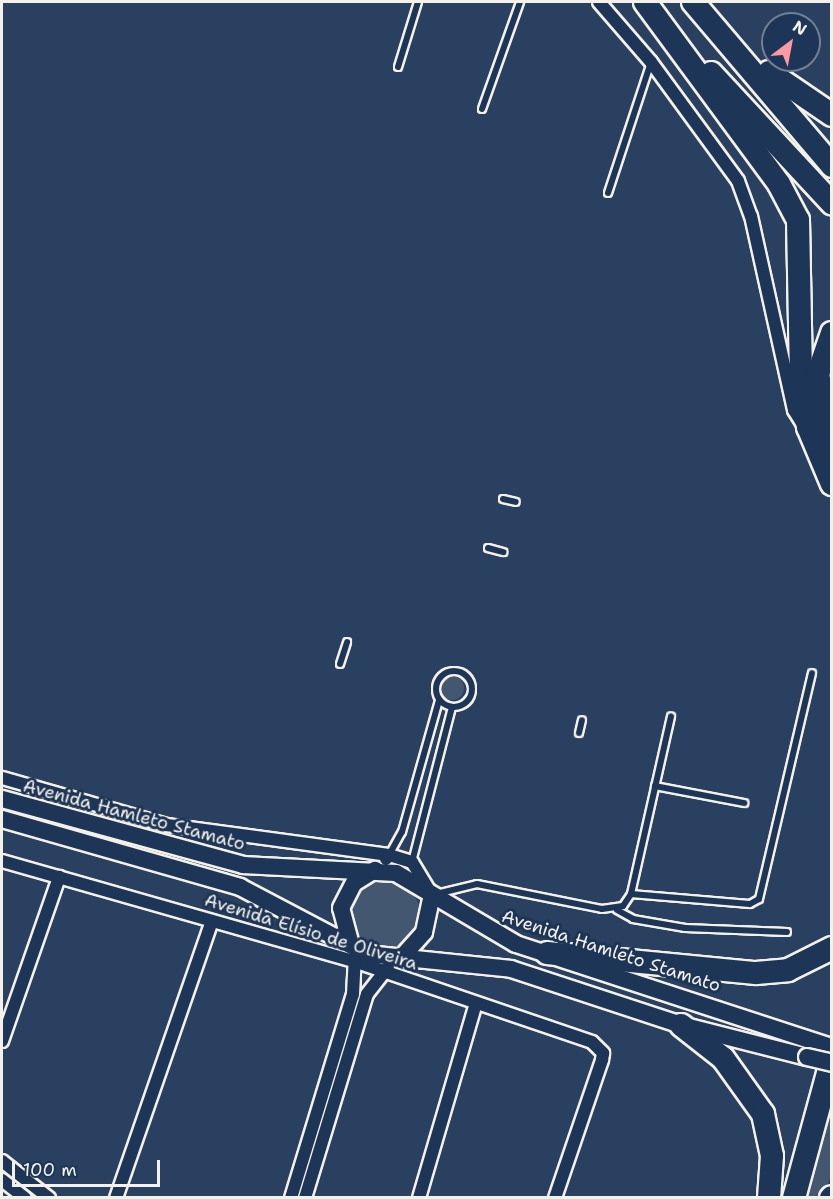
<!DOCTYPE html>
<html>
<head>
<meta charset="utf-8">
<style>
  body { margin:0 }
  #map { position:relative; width:833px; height:1199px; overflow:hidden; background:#2a4060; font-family:"Shantell Sans",sans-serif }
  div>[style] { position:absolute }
  .green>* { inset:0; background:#445771 }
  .round { border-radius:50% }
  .roads { filter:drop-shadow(2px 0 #f4f1e8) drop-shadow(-2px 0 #f4f1e8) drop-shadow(0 2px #f4f1e8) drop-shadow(0 -2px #f4f1e8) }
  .service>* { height:6px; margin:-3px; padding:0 3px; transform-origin:3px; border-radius:3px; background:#1d3557 }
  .service>.ring { margin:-3px; padding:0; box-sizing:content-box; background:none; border:6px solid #1d3557; border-radius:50% }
  .minor>* { height:12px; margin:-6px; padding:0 6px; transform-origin:6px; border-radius:6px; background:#1d3557 }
  .secondary>* { height:16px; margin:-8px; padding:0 8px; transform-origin:8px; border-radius:8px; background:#1d3557 }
  .motorway>* { height:22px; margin:-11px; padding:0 11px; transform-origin:11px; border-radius:11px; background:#1d3557 }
  .bridges { filter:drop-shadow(2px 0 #f4f1e8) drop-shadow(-2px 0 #f4f1e8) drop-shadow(0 2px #f4f1e8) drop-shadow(0 -2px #f4f1e8) }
  .secondary-bridge>* { height:16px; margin:-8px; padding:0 8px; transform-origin:8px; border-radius:8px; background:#1d3557 }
  span { translate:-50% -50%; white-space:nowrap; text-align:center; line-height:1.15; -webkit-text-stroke:6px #1d3557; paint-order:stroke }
  .street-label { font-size:18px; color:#f4f1e8 }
  .frame { position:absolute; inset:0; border:3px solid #f4f1e8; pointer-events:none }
  .north { position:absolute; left:761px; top:12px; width:60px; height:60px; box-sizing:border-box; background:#1d3557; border:2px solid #738091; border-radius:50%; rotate:32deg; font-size:16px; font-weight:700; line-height:24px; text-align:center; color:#f4f1e8 }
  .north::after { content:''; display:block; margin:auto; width:21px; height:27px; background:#ff9aa2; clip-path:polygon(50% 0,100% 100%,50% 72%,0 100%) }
  .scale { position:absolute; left:12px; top:1160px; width:148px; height:27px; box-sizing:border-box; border:3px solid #f4f1e8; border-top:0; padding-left:8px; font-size:18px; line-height:21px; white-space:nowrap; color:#f4f1e8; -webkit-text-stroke:4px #1d3557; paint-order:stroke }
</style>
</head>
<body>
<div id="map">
  <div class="green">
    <i class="round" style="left:440px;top:676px;width:24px;height:24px"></i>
    <i class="round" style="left:348px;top:879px;width:72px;height:72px"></i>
    <i style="clip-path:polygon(831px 1093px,831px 1173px,825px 1197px,803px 1198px)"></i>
  </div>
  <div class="roads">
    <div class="service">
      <i style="left:398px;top:67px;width:68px;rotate:-72.9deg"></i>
      <i style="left:482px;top:109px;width:114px;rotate:-70.4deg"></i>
      <i style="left:608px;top:193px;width:138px;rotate:-71.8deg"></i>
      <i style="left:503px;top:499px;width:13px;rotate:13deg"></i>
      <i style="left:488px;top:548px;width:16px;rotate:15deg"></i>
      <i style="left:340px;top:664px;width:23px;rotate:-72deg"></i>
      <i class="ring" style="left:436px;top:671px;width:30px;height:30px"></i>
      <i style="left:579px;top:733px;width:13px;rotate:-77deg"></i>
      <i style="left:655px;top:786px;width:91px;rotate:10.8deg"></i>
      <i style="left:389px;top:855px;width:26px;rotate:-61deg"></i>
      <i style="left:402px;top:832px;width:137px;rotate:-74.3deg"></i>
      <i style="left:412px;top:862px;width:160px;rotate:-75.5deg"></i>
      <i style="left:436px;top:894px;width:42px;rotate:-13.7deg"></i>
      <i style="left:477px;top:884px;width:127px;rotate:11.3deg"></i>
      <i style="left:602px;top:909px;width:21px;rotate:-8deg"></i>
      <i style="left:623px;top:906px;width:14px;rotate:-56deg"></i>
      <i style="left:631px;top:894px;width:182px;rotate:-77.3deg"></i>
      <i style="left:631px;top:894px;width:119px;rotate:4.8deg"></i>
      <i style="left:750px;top:904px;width:10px;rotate:-29deg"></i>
      <i style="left:759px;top:899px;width:232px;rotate:-76.8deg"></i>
      <i style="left:617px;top:910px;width:18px;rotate:29deg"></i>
      <i style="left:633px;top:919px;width:53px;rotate:9.8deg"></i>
      <i style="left:685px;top:928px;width:102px;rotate:2.2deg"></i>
    </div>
    <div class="minor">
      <i style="left:599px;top:2px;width:79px;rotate:49.1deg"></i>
      <i style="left:651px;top:62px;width:147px;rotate:53.8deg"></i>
      <i style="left:738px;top:181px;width:37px;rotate:70deg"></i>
      <i style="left:751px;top:216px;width:199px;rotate:77.5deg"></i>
      <i style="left:794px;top:410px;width:15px;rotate:58deg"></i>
      <i style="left:2px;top:778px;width:172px;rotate:15.9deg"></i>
      <i style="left:167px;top:825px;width:224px;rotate:7.7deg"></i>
      <i style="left:386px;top:859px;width:5px;rotate:-53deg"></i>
      <i style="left:389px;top:855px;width:24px;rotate:17deg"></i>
      <i style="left:412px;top:862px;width:39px;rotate:59deg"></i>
      <i style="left:2px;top:861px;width:369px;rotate:15.9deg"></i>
      <i style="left:357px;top:962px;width:248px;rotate:18.8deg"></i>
      <i style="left:592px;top:1042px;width:16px;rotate:45deg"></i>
      <i style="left:603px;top:1053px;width:7px;rotate:98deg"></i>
      <i style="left:602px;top:1060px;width:146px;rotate:108.8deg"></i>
      <i style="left:2px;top:1041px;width:174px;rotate:-70.8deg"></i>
      <i style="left:2px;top:1161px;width:60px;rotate:38.2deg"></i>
      <i style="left:2px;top:1180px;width:29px;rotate:38deg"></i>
      <i style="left:116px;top:1198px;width:293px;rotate:-70.9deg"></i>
      <i style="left:291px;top:1198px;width:213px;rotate:-73.1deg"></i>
      <i style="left:353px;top:994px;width:39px;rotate:-87deg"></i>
      <i style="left:305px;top:1198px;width:213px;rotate:-73.1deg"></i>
      <i style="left:367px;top:994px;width:34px;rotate:-52deg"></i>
      <i style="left:419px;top:1198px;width:203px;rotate:-73.7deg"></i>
    </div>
    <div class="secondary">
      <i style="left:2px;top:799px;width:250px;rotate:15.3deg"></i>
      <i style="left:243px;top:865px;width:153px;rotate:3deg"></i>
      <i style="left:396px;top:873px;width:139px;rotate:30.6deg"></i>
      <i style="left:516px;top:944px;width:332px;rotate:18.1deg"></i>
      <i style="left:2px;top:819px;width:248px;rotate:15.9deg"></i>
      <i style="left:240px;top:887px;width:144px;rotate:27.8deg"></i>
      <i style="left:367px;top:954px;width:145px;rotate:5.9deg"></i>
      <i style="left:511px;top:969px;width:179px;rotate:18.2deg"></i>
      <i style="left:681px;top:1025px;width:130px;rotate:14.3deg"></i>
      <i style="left:351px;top:945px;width:38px;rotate:-105deg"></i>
      <i style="left:341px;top:908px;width:28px;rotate:-63deg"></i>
      <i style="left:354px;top:883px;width:25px;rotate:-32deg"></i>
      <i style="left:400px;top:959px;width:36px;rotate:-48deg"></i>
      <i style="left:424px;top:932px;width:38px;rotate:-78deg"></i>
    </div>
    <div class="motorway">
      <i style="left:645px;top:2px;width:226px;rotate:53.6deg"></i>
      <i style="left:779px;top:184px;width:41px;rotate:62.2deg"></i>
      <i style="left:798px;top:220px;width:159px;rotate:88.9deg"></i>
      <i style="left:801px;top:379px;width:49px;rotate:81.7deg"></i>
      <i style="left:808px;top:427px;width:62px;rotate:67.2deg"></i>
      <i style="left:693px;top:2px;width:215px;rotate:49.7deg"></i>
      <i style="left:769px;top:72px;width:76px;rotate:34.3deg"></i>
      <i style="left:711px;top:73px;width:178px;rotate:47.1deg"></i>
      <i style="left:832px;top:333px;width:43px;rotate:108.9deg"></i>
      <i style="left:818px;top:374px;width:69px;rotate:78.4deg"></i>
      <i style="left:547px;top:953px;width:210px;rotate:5.5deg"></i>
      <i style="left:756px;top:973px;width:32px;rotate:-5deg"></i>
      <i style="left:788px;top:970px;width:49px;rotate:-26.6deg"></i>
      <i style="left:681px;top:1025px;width:53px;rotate:38.2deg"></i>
      <i style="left:723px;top:1058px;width:69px;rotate:54.5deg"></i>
      <i style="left:763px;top:1114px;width:43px;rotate:77.9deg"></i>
      <i style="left:772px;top:1156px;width:42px;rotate:94.1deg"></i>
      <i style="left:794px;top:1198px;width:145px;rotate:-74.8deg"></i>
      <i style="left:831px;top:1198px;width:1px;rotate:-45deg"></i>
    </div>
  </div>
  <div class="bridges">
    <div class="secondary-bridge">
      <i style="left:807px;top:1057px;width:26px;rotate:13deg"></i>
    </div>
  </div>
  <div class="street-label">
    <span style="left:134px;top:815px;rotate:15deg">Avenida Hamleto Stamato</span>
    <span style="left:311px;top:932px;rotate:17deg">Avenida Elísio de Oliveira</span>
    <span style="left:611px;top:951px;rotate:18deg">Avenida Hamleto Stamato</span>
  </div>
  <div class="frame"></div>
  <div class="north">N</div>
  <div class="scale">100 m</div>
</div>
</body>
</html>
